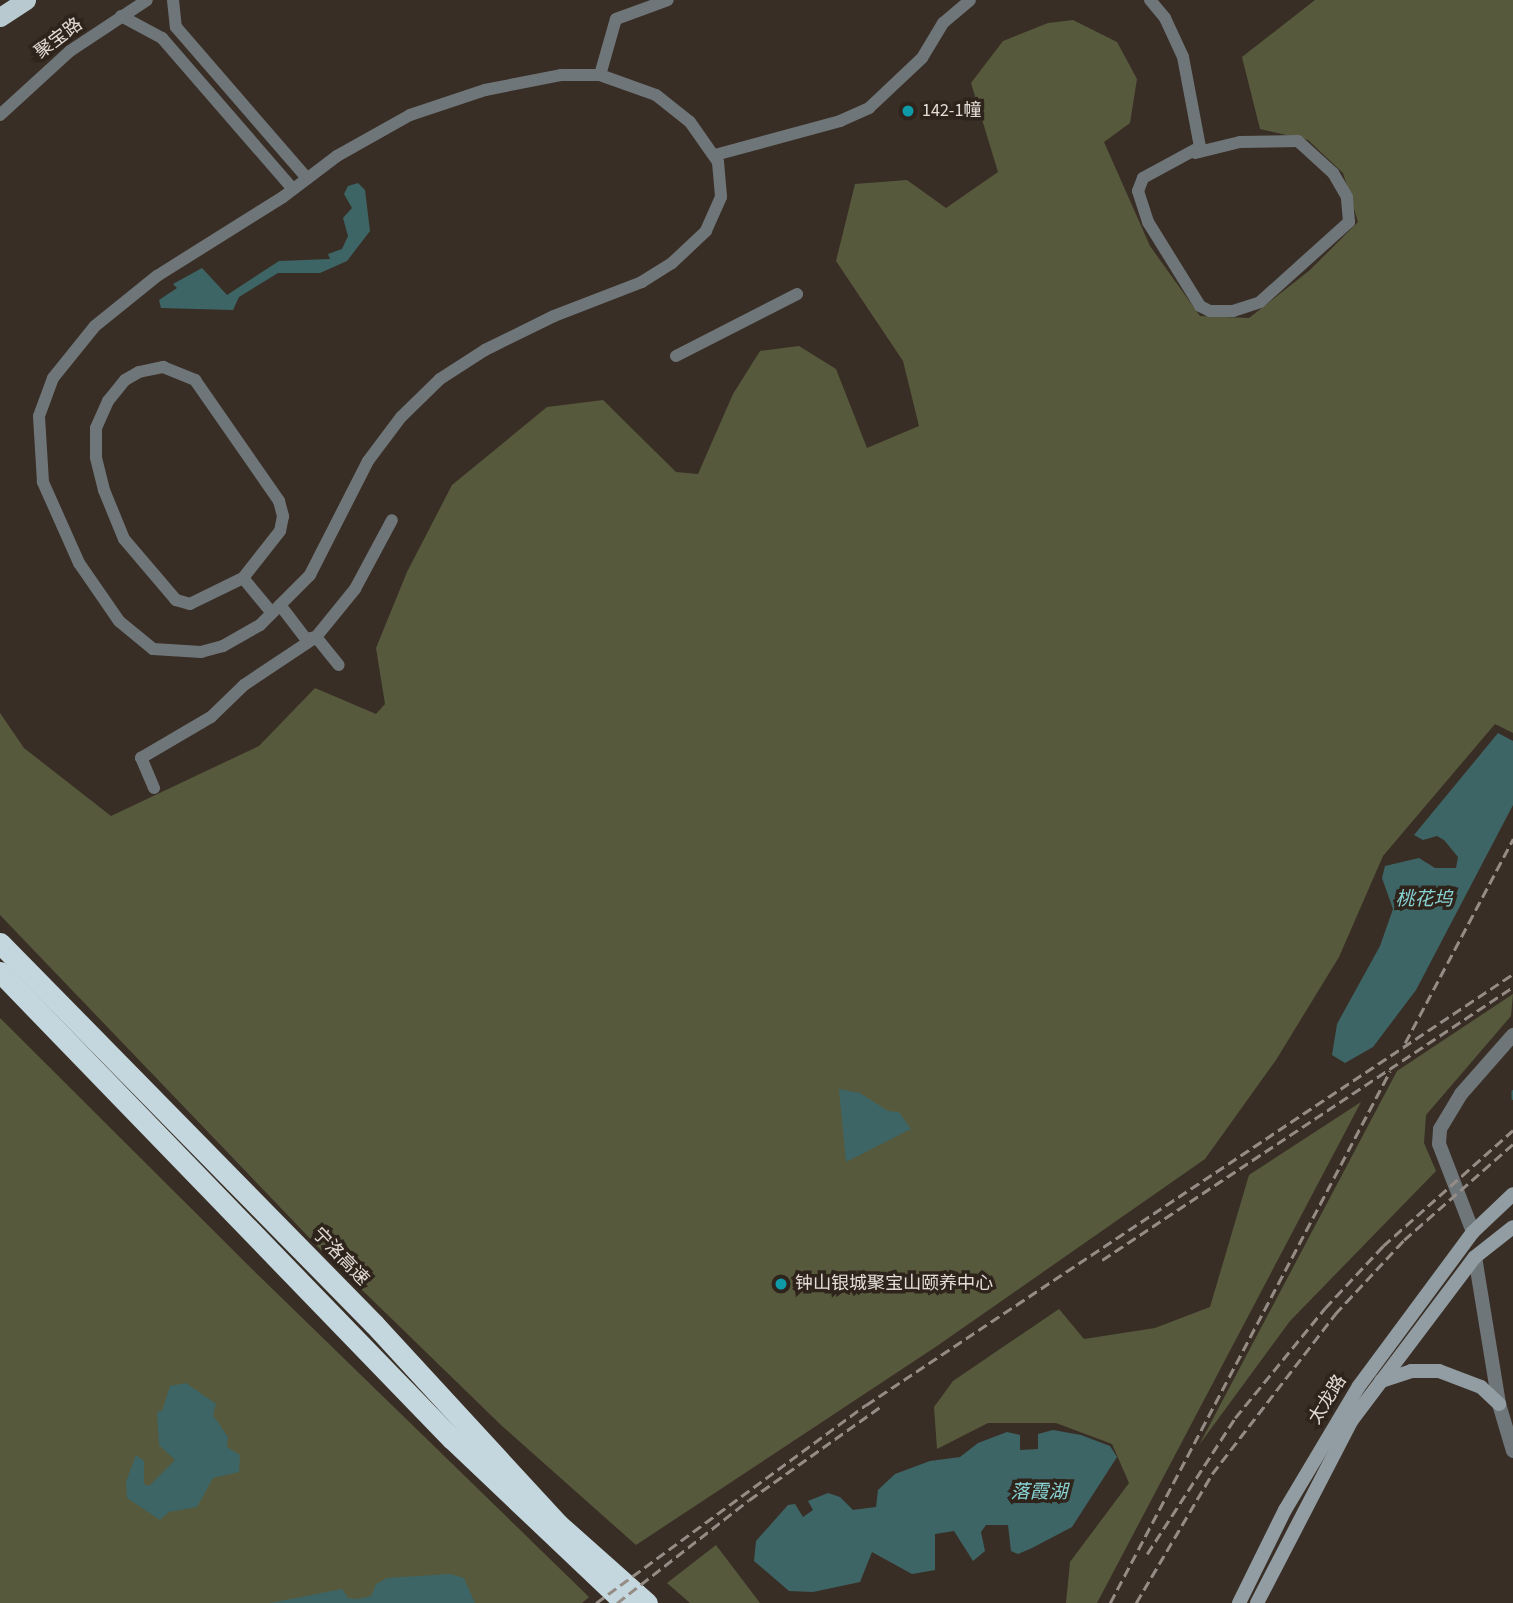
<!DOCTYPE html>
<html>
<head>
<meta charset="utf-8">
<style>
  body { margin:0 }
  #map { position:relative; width:1513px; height:1603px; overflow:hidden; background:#392e25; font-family:"Source Sans 3","Noto Sans SC",sans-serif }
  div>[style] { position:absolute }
  .forest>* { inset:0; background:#56593c }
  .water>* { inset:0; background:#3e6565 }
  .stream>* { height:2.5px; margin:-1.25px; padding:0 1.25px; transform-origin:1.25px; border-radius:1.25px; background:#3e6565 }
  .minor>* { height:12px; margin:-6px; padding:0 6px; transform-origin:6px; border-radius:6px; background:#6f7679 }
  .tertiary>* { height:14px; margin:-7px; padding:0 7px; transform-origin:7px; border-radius:7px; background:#6f7679 }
  .secondary>* { height:14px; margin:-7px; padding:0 7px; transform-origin:7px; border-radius:7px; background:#919da2 }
  .trunk>* { height:19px; margin:-9.5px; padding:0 9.5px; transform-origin:9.5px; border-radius:9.5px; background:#b8cad0 }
  .motorway>* { height:21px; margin:-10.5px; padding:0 10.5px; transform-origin:10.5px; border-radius:10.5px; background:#c4d7de }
  .rail>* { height:2.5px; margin-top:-1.25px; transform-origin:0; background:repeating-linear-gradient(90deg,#958c85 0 10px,transparent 0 15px) }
  .dots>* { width:19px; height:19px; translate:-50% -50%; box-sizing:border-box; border:4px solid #2f241c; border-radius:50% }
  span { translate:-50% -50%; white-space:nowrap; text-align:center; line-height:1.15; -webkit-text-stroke:7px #2f241c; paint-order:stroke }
  .street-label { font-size:18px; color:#e4ddd7 }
  .poi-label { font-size:18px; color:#e4ddd7 }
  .left { translate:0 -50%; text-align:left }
  .water-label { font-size:19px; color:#87d2d2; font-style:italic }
</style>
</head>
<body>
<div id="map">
  <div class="forest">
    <i style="clip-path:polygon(1315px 0,1513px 0,1513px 733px,1495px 724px,1383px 856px,1339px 957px,1276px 1060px,1205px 1159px,937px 1346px,636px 1545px,502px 1426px,323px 1252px,0 915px,0 713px,24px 748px,111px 816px,259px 746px,315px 688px,376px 714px,385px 704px,376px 648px,407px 572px,452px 485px,547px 407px,603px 400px,676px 472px,698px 474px,733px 394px,760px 351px,799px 346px,836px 369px,867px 448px,919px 426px,903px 361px,836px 261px,855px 184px,907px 180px,946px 208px,998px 172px,971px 83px,1003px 41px,1048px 23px,1073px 20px,1117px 42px,1137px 79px,1130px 123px,1104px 142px,1150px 246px,1200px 316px,1249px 318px,1310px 270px,1358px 222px,1343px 173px,1308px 140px,1260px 129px,1242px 57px)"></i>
    <i style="clip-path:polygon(1513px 994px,1511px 1016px,1426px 1115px,1424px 1143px,1436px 1171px,1290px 1321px,1199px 1445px,1397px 1071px)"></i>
    <i style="clip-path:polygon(0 1018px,252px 1269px,589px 1597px,582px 1603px,0 1603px)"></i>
    <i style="clip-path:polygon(1361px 1102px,1097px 1603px,1066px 1603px,1070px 1562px,1129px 1483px,1112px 1444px,1056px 1423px,988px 1423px,937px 1449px,934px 1407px,953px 1381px,1059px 1309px,1084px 1339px,1155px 1328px,1210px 1307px,1249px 1175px)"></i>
    <i style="clip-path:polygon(716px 1545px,760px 1603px,690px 1603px,667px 1583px)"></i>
  </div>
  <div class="water">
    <i style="clip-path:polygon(358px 183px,365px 190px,370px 231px,347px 261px,320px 273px,278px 273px,239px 297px,233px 310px,161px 308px,159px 300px,177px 288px,173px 284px,202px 268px,227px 295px,279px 261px,330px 259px,328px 254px,342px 249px,348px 236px,343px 218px,352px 208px,344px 194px,348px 186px)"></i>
    <i style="clip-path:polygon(1498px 733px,1513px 741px,1513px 805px,1416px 990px,1373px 1047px,1345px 1063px,1332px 1055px,1337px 1024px,1380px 946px,1393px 909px,1382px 878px,1385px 866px,1419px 858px,1435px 868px,1456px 868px,1458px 857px,1444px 840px,1437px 836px,1423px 840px,1414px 835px)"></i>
    <i style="clip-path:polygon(839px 1089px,860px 1093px,888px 1111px,899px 1112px,911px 1129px,846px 1162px)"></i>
    <i style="clip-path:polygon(186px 1383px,216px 1404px,213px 1415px,228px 1437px,227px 1447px,240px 1455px,239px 1472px,213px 1478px,197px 1507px,169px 1512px,160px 1520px,127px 1498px,126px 1482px,136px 1455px,144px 1461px,144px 1484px,149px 1486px,175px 1460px,159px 1445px,157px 1412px,162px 1411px,170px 1386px)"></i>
    <i style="clip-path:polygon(1053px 1430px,1081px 1435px,1110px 1446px,1117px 1457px,1072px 1527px,1032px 1548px,1018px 1554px,1011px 1551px,1008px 1525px,986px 1525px,981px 1532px,985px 1551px,973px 1561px,954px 1531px,935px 1534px,935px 1570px,912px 1574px,872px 1552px,860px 1582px,813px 1592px,789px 1591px,754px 1561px,756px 1541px,788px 1505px,795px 1504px,803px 1517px,813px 1510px,808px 1501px,828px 1493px,840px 1497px,853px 1510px,876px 1507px,878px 1490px,895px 1474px,930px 1461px,960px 1457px,978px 1443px,1007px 1432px,1020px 1435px,1020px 1450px,1038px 1449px,1038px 1434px)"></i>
    <i style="clip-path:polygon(450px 1574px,464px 1578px,475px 1603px,270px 1603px,342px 1589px,348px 1598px,358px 1599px,371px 1596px,376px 1584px,387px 1578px)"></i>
  </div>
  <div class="stream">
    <i style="left:1513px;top:1091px;width:7px;rotate:90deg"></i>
  </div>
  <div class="minor">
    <i style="left:173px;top:0;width:27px;rotate:84deg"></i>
    <i style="left:176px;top:27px;width:200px;rotate:49.1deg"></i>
    <i style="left:1150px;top:0;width:23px;rotate:50deg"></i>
    <i style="left:1165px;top:18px;width:43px;rotate:65.2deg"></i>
    <i style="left:1183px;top:57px;width:92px;rotate:79.3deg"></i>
    <i style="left:1200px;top:147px;width:65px;rotate:151.5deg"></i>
    <i style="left:1143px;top:178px;width:14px;rotate:111deg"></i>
    <i style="left:1138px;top:191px;width:33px;rotate:72deg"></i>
    <i style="left:1148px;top:222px;width:99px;rotate:58.2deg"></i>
    <i style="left:1200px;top:306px;width:11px;rotate:27deg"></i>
    <i style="left:1210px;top:311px;width:23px"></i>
    <i style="left:1233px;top:311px;width:28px;rotate:-18deg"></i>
    <i style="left:1260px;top:302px;width:120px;rotate:-42deg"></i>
    <i style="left:1349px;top:222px;width:25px;rotate:-95deg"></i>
    <i style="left:1347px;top:197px;width:28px;rotate:-120deg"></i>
    <i style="left:1333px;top:173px;width:47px;rotate:-137.6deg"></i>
    <i style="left:1298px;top:141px;width:58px;rotate:179deg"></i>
    <i style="left:1240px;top:142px;width:46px;rotate:166.3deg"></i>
    <i style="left:121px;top:16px;width:47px;rotate:28.2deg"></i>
    <i style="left:162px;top:38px;width:200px;rotate:49.1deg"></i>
    <i style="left:561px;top:75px;width:39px"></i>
    <i style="left:600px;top:75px;width:59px;rotate:19.7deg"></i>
    <i style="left:656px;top:95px;width:43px;rotate:38.5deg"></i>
    <i style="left:690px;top:122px;width:49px;rotate:55deg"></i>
    <i style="left:718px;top:162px;width:35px;rotate:85deg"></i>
    <i style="left:721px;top:197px;width:37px;rotate:114deg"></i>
    <i style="left:706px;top:231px;width:47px;rotate:136.7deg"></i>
    <i style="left:672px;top:263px;width:36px;rotate:148deg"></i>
    <i style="left:642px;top:282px;width:94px;rotate:158.9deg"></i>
    <i style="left:554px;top:316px;width:77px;rotate:153.8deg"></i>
    <i style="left:485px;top:350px;width:54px;rotate:147.2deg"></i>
    <i style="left:440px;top:379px;width:54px;rotate:135.7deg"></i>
    <i style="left:401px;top:417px;width:55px;rotate:126.9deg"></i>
    <i style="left:368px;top:461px;width:128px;rotate:117deg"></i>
    <i style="left:310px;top:575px;width:71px;rotate:135deg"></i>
    <i style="left:260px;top:625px;width:43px;rotate:150.4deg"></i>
    <i style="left:223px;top:646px;width:23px;rotate:165deg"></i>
    <i style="left:201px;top:652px;width:48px;rotate:-176.4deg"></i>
    <i style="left:153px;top:649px;width:44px;rotate:-140.5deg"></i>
    <i style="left:119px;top:621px;width:70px;rotate:-124.6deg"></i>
    <i style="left:79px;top:563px;width:89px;rotate:-114deg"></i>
    <i style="left:43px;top:482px;width:66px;rotate:-93.5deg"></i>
    <i style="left:39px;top:416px;width:40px;rotate:-69.8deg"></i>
    <i style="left:53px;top:378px;width:67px;rotate:-51.1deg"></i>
    <i style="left:95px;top:326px;width:80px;rotate:-38.9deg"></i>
    <i style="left:157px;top:276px;width:149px;rotate:-32.1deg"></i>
    <i style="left:283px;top:197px;width:68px;rotate:-37.2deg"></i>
    <i style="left:337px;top:156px;width:84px;rotate:-29.3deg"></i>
    <i style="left:410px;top:115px;width:79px;rotate:-18.4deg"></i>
    <i style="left:485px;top:90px;width:77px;rotate:-11.2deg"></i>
    <i style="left:600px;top:75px;width:58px;rotate:-74.1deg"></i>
    <i style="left:616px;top:19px;width:55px;rotate:-20.1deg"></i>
    <i style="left:0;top:115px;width:95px;rotate:-42.4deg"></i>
    <i style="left:70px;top:51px;width:92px;rotate:-33.5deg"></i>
    <i style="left:715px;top:155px;width:130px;rotate:-15.2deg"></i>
    <i style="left:840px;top:121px;width:32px;rotate:-24deg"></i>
    <i style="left:869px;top:108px;width:73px;rotate:-43.3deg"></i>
    <i style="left:922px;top:58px;width:41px;rotate:-59deg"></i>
    <i style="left:943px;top:23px;width:35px;rotate:-40deg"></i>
    <i style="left:676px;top:356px;width:136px;rotate:-27.1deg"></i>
    <i style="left:243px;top:578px;width:59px;rotate:153.9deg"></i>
    <i style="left:190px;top:604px;width:15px;rotate:-164deg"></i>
    <i style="left:176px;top:600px;width:80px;rotate:-130.4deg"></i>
    <i style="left:124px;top:539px;width:53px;rotate:-112.2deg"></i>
    <i style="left:104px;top:490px;width:34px;rotate:-104deg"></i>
    <i style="left:96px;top:457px;width:29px;rotate:-90deg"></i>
    <i style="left:96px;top:428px;width:30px;rotate:-66deg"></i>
    <i style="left:108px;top:401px;width:27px;rotate:-51deg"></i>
    <i style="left:125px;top:380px;width:16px;rotate:-30deg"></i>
    <i style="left:139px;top:372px;width:25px;rotate:-12deg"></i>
    <i style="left:163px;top:367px;width:35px;rotate:22deg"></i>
    <i style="left:195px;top:380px;width:147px;rotate:55.2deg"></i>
    <i style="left:279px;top:501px;width:16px;rotate:75deg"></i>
    <i style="left:283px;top:516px;width:15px;rotate:101deg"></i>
    <i style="left:280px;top:531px;width:60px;rotate:128.2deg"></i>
    <i style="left:243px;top:578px;width:45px;rotate:50.4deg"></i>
    <i style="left:280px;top:605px;width:43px;rotate:52.6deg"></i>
    <i style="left:306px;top:639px;width:10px;rotate:-11deg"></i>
    <i style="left:316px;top:637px;width:36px;rotate:51deg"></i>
    <i style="left:154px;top:788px;width:33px;rotate:-113deg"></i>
    <i style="left:141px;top:758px;width:81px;rotate:-30.4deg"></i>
    <i style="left:211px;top:717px;width:46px;rotate:-44.1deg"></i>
    <i style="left:244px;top:685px;width:87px;rotate:-33.7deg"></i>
    <i style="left:316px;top:637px;width:62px;rotate:-50.9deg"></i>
    <i style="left:355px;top:589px;width:78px;rotate:-61.8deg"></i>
  </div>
  <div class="tertiary">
    <i style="left:1473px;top:1232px;width:94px;rotate:-111.1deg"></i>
    <i style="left:1439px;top:1144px;width:15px;rotate:-86deg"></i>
    <i style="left:1440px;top:1129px;width:41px;rotate:-59deg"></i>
    <i style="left:1461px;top:1094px;width:79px;rotate:-48.6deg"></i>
    <i style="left:1475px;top:1257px;width:149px;rotate:80.7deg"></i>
    <i style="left:1499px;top:1404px;width:49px;rotate:73.4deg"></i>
  </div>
  <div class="secondary">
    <i style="left:1381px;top:1381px;width:32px;rotate:-18deg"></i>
    <i style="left:1411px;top:1371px;width:28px"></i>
    <i style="left:1439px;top:1371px;width:45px;rotate:20.9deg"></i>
    <i style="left:1481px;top:1387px;width:25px;rotate:43deg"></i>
    <i style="left:1239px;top:1603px;width:104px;rotate:-63.7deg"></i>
    <i style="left:1285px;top:1510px;width:144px;rotate:-59.2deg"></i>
    <i style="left:1359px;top:1386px;width:192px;rotate:-53.5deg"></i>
    <i style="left:1473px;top:1232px;width:55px;rotate:-43.5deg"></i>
    <i style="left:1257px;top:1603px;width:206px;rotate:-62.6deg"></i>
    <i style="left:1352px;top:1420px;width:204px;rotate:-53deg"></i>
    <i style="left:1475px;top:1257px;width:48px;rotate:-38.3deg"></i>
  </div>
  <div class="trunk">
    <i style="left:0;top:17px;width:31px;rotate:-33deg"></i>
  </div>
  <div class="motorway">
    <i style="left:0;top:943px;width:534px;rotate:45.53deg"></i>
    <i style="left:374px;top:1324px;width:272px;rotate:47.4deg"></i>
    <i style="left:558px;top:1524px;width:119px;rotate:41.6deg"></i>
    <i style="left:0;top:972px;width:650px;rotate:45.94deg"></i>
    <i style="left:452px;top:1439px;width:238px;rotate:43.5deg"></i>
  </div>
  <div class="rail">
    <i style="left:1405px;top:1043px;width:231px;rotate:-62.1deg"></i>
    <i style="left:1102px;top:1260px;width:493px;rotate:-33.6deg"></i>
    <i style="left:1147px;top:1554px;width:162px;rotate:-57.1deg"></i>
    <i style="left:1235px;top:1418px;width:142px;rotate:-50.7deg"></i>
    <i style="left:1325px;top:1308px;width:85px;rotate:-46.9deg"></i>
    <i style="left:1383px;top:1246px;width:174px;rotate:-41.7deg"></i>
    <i style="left:596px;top:1603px;width:335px;rotate:-36.3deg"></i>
    <i style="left:866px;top:1405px;width:777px;rotate:-33.67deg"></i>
    <i style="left:617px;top:1603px;width:167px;rotate:-38deg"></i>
    <i style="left:749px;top:1500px;width:161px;rotate:-35.4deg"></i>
    <i style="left:1110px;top:1603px;width:601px;rotate:-62.24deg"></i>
    <i style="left:1136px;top:1603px;width:150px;rotate:-59.5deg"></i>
    <i style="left:1212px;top:1474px;width:202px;rotate:-52.4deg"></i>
    <i style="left:1335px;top:1314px;width:101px;rotate:-47deg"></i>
    <i style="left:1404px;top:1240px;width:145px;rotate:-41.4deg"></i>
  </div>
  <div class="dots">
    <i style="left:908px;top:111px;background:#0f9aa8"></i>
    <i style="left:781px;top:1284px;background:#0f9aa8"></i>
  </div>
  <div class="street-label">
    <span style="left:59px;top:39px;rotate:-37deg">聚宝路</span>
    <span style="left:340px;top:1257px;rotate:46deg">宁洛高速</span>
    <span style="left:1328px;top:1400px;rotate:-58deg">太龙路</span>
  </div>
  <div class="poi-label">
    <span class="left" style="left:922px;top:111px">142-1幢</span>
    <span class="left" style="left:795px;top:1284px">钟山银城聚宝山颐养中心</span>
  </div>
  <div class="water-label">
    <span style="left:1424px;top:900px">桃花坞</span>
    <span style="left:1039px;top:1493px">落霞湖</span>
  </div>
</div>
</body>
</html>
